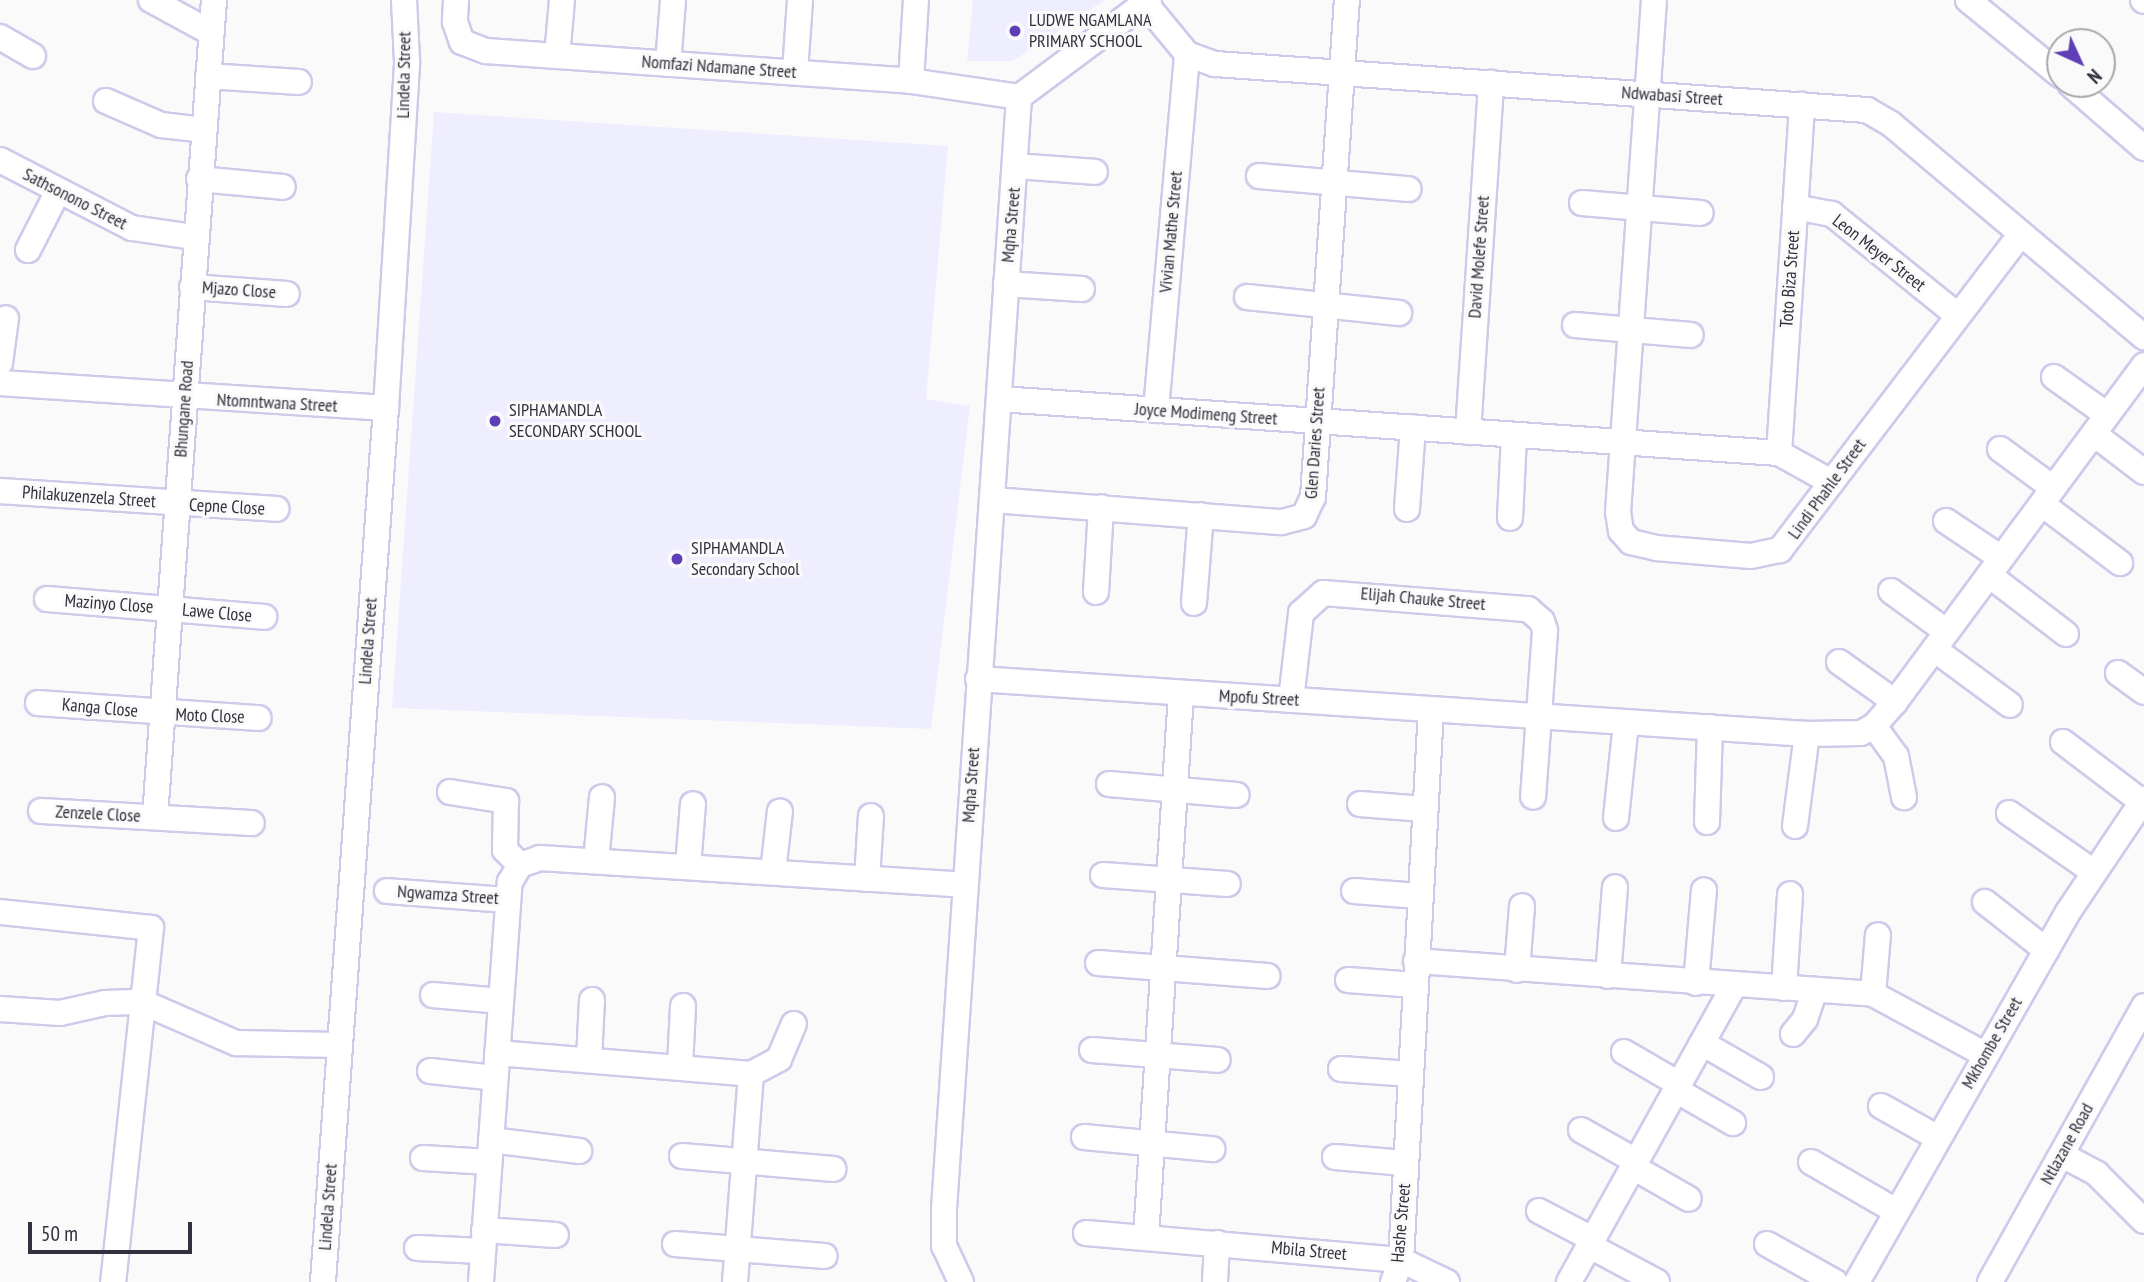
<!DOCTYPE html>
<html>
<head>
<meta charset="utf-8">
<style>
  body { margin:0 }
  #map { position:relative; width:2144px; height:1282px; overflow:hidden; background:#fafafa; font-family:"PT Sans Narrow",sans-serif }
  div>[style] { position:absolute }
  .built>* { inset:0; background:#efeeff }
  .roads { filter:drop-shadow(2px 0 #cdcaea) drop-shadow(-2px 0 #cdcaea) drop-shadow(0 2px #cdcaea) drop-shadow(0 -2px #cdcaea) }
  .minor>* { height:24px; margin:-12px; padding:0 12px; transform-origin:12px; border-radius:12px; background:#fff }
  .dots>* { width:19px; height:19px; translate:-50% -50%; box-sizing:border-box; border:4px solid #fafafa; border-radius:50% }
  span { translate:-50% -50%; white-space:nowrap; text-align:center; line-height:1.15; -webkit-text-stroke:6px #fafafa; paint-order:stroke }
  .poi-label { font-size:18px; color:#31303c }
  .left { translate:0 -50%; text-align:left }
  .street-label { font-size:18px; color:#31303c }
  .north { position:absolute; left:2046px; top:28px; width:70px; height:70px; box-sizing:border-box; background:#fafafa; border:2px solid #aaa9ae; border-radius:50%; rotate:135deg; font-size:19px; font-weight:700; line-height:28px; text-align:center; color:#31303c }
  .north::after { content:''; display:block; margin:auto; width:24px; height:32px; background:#5f3fb7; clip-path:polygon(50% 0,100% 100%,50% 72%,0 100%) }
  .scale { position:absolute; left:28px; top:1222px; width:164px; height:32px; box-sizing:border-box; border:4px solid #31303c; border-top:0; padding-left:9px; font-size:21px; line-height:24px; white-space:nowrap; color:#31303c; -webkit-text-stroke:5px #fafafa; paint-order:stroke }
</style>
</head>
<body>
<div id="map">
  <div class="built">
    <i style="clip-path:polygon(973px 0,1105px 0,1013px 61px,967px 61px)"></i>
    <i style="clip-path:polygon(434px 112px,948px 146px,926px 399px,970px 406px,931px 729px,392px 708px)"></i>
  </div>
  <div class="roads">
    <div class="minor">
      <i style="left:151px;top:0;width:67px;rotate:28.5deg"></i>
      <i style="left:456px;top:0;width:22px;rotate:93deg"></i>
      <i style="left:455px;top:22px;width:21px;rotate:71deg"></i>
      <i style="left:462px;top:42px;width:26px;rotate:21deg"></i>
      <i style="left:486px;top:51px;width:426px;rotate:4deg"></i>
      <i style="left:911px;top:81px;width:109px;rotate:8.4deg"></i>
      <i style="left:1654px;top:0;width:513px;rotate:94.02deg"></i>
      <i style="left:1618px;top:512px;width:19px;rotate:81deg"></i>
      <i style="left:1621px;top:531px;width:15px;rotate:48deg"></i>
      <i style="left:1631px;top:542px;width:26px;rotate:13deg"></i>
      <i style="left:1656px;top:548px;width:95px;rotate:4.8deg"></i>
      <i style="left:1751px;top:556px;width:30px;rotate:-12deg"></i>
      <i style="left:1780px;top:550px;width:397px;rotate:-52.7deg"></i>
      <i style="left:1968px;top:0;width:119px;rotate:39.2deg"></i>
      <i style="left:2143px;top:0;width:1px;rotate:45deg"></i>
      <i style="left:1145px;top:3px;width:66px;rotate:50.5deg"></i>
      <i style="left:1187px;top:54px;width:30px;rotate:20deg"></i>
      <i style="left:1215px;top:64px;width:654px;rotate:4.04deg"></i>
      <i style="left:1867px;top:110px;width:28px;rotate:30deg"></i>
      <i style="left:1891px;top:124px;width:331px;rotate:40.1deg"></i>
      <i style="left:0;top:37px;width:38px;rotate:30deg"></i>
      <i style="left:557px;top:56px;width:56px;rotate:-84.9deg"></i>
      <i style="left:668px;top:64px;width:64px;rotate:-85.5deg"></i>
      <i style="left:795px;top:72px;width:72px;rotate:-86deg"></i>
      <i style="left:208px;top:76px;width:91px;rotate:3.8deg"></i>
      <i style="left:911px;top:81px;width:81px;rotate:-86.5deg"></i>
      <i style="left:2070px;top:84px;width:98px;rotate:40.9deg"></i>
      <i style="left:1019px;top:97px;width:162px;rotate:-36.7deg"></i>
      <i style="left:106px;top:101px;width:60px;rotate:23.6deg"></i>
      <i style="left:161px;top:125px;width:43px;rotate:6.6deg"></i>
      <i style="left:0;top:160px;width:148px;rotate:27.3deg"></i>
      <i style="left:132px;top:228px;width:63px;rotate:8.3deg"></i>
      <i style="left:1016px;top:166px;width:79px;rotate:4.3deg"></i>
      <i style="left:1259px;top:176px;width:150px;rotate:5deg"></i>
      <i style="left:199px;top:179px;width:84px;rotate:5.4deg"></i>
      <i style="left:1582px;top:203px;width:119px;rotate:4.8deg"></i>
      <i style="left:1795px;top:207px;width:38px;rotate:11deg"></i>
      <i style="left:1832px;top:214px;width:159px;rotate:38.9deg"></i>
      <i style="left:28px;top:250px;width:64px;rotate:-63deg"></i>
      <i style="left:1006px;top:284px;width:76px;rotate:3.8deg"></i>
      <i style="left:192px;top:287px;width:95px;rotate:4.2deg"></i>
      <i style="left:1247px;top:297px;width:153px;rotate:6deg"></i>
      <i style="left:1575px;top:325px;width:116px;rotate:4.9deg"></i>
      <i style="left:0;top:363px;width:45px;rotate:-82.4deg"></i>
      <i style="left:2054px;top:377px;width:65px;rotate:35.6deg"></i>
      <i style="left:0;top:383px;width:387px;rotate:3.7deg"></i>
      <i style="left:1000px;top:399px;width:781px;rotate:3.97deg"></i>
      <i style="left:1779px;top:453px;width:60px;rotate:29.1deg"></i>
      <i style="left:1156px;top:410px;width:357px;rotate:-85deg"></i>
      <i style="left:1468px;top:432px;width:350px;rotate:-86.2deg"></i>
      <i style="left:2094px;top:434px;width:63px;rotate:37.2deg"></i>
      <i style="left:2000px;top:449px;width:66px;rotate:36.3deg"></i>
      <i style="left:1779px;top:453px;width:349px;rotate:-86.2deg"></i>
      <i style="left:0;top:491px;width:277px;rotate:3.7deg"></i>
      <i style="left:993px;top:500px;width:290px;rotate:4.4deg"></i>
      <i style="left:1282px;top:522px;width:23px;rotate:-15deg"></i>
      <i style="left:1304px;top:516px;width:21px;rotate:-65deg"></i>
      <i style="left:1313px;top:497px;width:498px;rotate:-86.1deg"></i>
      <i style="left:2042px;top:504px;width:98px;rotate:37.1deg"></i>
      <i style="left:1407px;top:509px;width:82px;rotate:-85.8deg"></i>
      <i style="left:1510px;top:518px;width:83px;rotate:-87.2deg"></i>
      <i style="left:1946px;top:521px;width:66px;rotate:33.9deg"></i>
      <i style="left:1989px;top:575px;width:97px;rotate:37.5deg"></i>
      <i style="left:1891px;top:591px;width:69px;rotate:36.2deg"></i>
      <i style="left:1096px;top:592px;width:85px;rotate:-86.6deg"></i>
      <i style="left:47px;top:599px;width:218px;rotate:4.7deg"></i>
      <i style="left:1194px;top:603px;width:88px;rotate:-85.5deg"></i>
      <i style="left:1934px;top:649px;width:94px;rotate:36.4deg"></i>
      <i style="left:1839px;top:662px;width:69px;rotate:35.5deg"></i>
      <i style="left:2118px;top:673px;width:32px;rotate:36deg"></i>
      <i style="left:978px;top:679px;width:831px;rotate:3.8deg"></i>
      <i style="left:1807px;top:734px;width:54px;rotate:-1.1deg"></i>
      <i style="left:1861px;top:733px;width:15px;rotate:-28deg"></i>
      <i style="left:1874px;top:726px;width:32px;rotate:-49deg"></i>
      <i style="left:1895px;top:702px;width:419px;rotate:-53.5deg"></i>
      <i style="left:1291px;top:700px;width:88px;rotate:-83.4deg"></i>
      <i style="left:1301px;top:613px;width:30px;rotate:-42deg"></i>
      <i style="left:1323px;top:593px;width:206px;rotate:4.5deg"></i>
      <i style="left:1528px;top:609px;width:18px;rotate:41deg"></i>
      <i style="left:1542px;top:621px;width:10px;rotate:73deg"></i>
      <i style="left:1545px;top:631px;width:166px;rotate:94.1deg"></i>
      <i style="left:38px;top:703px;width:221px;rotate:3.9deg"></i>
      <i style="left:1874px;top:726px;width:37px;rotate:54deg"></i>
      <i style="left:1896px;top:756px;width:42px;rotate:79deg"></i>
      <i style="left:2063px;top:742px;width:99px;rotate:37.2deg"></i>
      <i style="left:1109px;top:784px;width:128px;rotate:4.9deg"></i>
      <i style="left:450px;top:792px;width:57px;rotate:9.1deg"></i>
      <i style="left:506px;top:801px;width:49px;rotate:91.2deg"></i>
      <i style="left:505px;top:850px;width:21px;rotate:45deg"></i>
      <i style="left:1360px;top:804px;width:64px;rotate:4.5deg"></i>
      <i style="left:41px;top:811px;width:211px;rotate:3.3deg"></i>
      <i style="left:2009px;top:813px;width:103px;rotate:34.8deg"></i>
      <i style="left:155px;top:817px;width:819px;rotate:-85.87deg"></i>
      <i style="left:1616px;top:818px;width:96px;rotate:-84deg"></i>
      <i style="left:1707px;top:822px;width:95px;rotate:-88.2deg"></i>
      <i style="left:1795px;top:826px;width:93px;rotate:-82.6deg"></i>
      <i style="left:596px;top:861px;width:64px;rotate:-84.6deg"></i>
      <i style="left:688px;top:866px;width:62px;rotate:-85.4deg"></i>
      <i style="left:773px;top:872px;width:61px;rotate:-83.5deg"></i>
      <i style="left:1103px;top:875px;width:125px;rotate:4.1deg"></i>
      <i style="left:867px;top:879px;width:63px;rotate:-86.4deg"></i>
      <i style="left:387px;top:891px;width:121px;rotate:4.3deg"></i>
      <i style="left:1354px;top:891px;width:65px;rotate:4.4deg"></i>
      <i style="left:1985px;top:902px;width:78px;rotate:38.2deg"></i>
      <i style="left:0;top:912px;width:152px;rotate:6deg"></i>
      <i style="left:151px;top:928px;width:356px;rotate:96.1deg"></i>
      <i style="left:1416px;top:961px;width:458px;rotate:4.1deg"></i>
      <i style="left:1873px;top:994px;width:126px;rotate:28.4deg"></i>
      <i style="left:1098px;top:963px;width:170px;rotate:4.4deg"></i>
      <i style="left:1517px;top:970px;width:64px;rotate:-85.5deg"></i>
      <i style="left:1608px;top:976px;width:89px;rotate:-85.5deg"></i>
      <i style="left:1348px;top:980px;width:67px;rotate:4.3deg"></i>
      <i style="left:1696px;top:983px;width:93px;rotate:-85.1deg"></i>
      <i style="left:1784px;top:988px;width:94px;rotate:-86.3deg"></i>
      <i style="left:1873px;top:994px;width:59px;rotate:-85.2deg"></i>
      <i style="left:433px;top:995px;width:68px;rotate:5deg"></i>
      <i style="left:0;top:1009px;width:60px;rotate:3.8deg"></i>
      <i style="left:60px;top:1013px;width:46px;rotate:-12.5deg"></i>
      <i style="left:105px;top:1003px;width:37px;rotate:-2deg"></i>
      <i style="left:142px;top:1002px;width:103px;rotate:23.6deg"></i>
      <i style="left:236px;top:1043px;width:103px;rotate:1.1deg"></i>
      <i style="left:1793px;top:1034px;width:19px;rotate:-51deg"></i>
      <i style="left:1805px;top:1019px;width:31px;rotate:-71deg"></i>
      <i style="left:1702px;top:1043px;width:68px;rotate:30deg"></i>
      <i style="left:1092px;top:1050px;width:126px;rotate:4.5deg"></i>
      <i style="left:1624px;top:1052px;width:64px;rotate:30.2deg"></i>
      <i style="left:497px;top:1053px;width:255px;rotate:4.7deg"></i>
      <i style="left:751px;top:1074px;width:32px;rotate:-28deg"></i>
      <i style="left:779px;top:1059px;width:38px;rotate:-67deg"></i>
      <i style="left:589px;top:1059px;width:59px;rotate:-87.1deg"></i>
      <i style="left:680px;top:1066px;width:60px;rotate:-87.1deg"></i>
      <i style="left:1341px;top:1069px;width:70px;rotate:4.1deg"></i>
      <i style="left:430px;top:1071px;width:65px;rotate:6.1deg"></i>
      <i style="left:1676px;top:1090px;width:66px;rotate:30.1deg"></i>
      <i style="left:1881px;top:1106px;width:65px;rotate:29.3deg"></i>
      <i style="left:1581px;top:1130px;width:63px;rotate:29.4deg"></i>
      <i style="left:1084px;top:1137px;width:129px;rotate:5.4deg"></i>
      <i style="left:491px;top:1140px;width:89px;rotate:7.1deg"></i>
      <i style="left:2062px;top:1155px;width:40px;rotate:28deg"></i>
      <i style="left:2097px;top:1174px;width:66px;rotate:45deg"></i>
      <i style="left:682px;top:1156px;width:152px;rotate:4.9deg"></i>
      <i style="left:1335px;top:1157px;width:70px;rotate:4.9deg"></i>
      <i style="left:423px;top:1158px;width:66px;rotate:3.5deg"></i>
      <i style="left:1811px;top:1162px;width:98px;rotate:30deg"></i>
      <i style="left:1633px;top:1167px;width:64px;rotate:29.7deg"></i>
      <i style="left:1539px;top:1211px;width:62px;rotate:27.8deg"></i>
      <i style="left:484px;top:1230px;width:72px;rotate:4deg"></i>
      <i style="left:1086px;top:1233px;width:316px;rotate:4.9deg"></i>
      <i style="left:1401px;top:1260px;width:51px;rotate:25.6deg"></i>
      <i style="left:1146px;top:1237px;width:544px;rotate:-86.31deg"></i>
      <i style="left:675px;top:1244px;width:150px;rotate:4.6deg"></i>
      <i style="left:1767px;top:1244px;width:78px;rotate:29.2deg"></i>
      <i style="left:1590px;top:1246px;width:76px;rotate:28.2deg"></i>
      <i style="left:417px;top:1248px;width:66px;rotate:2.6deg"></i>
      <i style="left:323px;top:1282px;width:876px;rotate:-85.88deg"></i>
      <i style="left:386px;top:408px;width:348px;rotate:-86.5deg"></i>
      <i style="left:407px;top:61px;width:61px;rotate:-92.8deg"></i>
      <i style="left:481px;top:1282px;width:401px;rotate:-85.9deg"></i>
      <i style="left:510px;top:882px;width:20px;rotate:-60deg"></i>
      <i style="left:520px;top:865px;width:21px;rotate:-19deg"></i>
      <i style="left:540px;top:858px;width:425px;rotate:3.6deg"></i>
      <i style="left:735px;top:1282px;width:209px;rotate:-85.6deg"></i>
      <i style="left:961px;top:1282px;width:40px;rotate:-115deg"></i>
      <i style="left:944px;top:1246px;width:37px;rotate:-90deg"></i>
      <i style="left:944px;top:1209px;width:1115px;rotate:-86.14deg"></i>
      <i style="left:1215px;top:1282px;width:39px;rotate:-87deg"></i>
      <i style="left:1393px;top:1282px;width:23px;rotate:-70deg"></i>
      <i style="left:1401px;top:1260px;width:551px;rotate:-86.88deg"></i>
      <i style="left:1569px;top:1282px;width:339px;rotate:-60.9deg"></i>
      <i style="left:1857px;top:1282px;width:426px;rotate:-60.3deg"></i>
      <i style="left:2068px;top:912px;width:136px;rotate:-56.1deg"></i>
      <i style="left:1990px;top:1282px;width:316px;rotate:-60.8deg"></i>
    </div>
  </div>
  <div class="dots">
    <i style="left:1015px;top:31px;background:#5f3fb7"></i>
    <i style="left:495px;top:421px;background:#5f3fb7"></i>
    <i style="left:677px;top:559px;background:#5f3fb7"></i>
  </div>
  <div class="poi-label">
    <span class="left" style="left:1029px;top:31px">LUDWE NGAMLANA<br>PRIMARY SCHOOL</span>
    <span class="left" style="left:509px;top:421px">SIPHAMANDLA<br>SECONDARY SCHOOL</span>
    <span class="left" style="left:691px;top:559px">SIPHAMANDLA<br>Secondary School</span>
  </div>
  <div class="street-label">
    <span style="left:719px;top:67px;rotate:4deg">Nomfazi Ndamane Street</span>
    <span style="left:404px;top:75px;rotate:-89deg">Lindela Street</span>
    <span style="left:1672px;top:96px;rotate:4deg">Ndwabasi Street</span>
    <span style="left:75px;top:199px;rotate:27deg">Sathsonono Street</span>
    <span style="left:1011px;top:225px;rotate:-85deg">Mqha Street</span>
    <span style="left:1171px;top:232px;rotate:-85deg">Vivian Mathe Street</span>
    <span style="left:1879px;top:253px;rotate:38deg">Leon Meyer Street</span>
    <span style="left:1479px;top:257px;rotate:-86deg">David Molefe Street</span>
    <span style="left:1790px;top:279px;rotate:-86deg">Toto Biza Street</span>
    <span style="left:239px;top:290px;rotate:4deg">Mjazo Close</span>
    <span style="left:277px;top:403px;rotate:3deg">Ntomntwana Street</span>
    <span style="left:184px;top:409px;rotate:-86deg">Bhungane Road</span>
    <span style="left:1206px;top:414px;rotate:4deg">Joyce Modimeng Street</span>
    <span style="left:1315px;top:443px;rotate:-86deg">Glen Daries Street</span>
    <span style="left:1827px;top:489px;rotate:-54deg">Lindi Phahle Street</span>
    <span style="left:89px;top:497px;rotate:4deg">Philakuzenzela Street</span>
    <span style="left:227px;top:507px;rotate:3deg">Cepne Close</span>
    <span style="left:1423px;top:599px;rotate:5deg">Elijah Chauke Street</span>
    <span style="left:109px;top:604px;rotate:4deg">Mazinyo Close</span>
    <span style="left:217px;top:613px;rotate:5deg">Lawe Close</span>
    <span style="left:368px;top:641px;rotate:-86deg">Lindela Street</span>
    <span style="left:1259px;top:698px;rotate:3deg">Mpofu Street</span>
    <span style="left:100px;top:708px;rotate:5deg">Kanga Close</span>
    <span style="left:210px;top:716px;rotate:2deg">Moto Close</span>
    <span style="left:971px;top:785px;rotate:-86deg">Mqha Street</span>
    <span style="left:98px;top:814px;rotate:3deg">Zenzele Close</span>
    <span style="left:448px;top:895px;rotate:4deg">Ngwamza Street</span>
    <span style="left:1992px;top:1043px;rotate:-60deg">Mkhombe Street</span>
    <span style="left:2067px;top:1144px;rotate:-61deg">Ntlazane Road</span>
    <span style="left:328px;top:1207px;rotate:-86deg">Lindela Street</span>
    <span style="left:1401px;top:1223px;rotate:-85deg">Hashe Street</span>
    <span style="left:1309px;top:1251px;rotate:5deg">Mbila Street</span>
  </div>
  <div class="north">N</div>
  <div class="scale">50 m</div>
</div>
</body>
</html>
